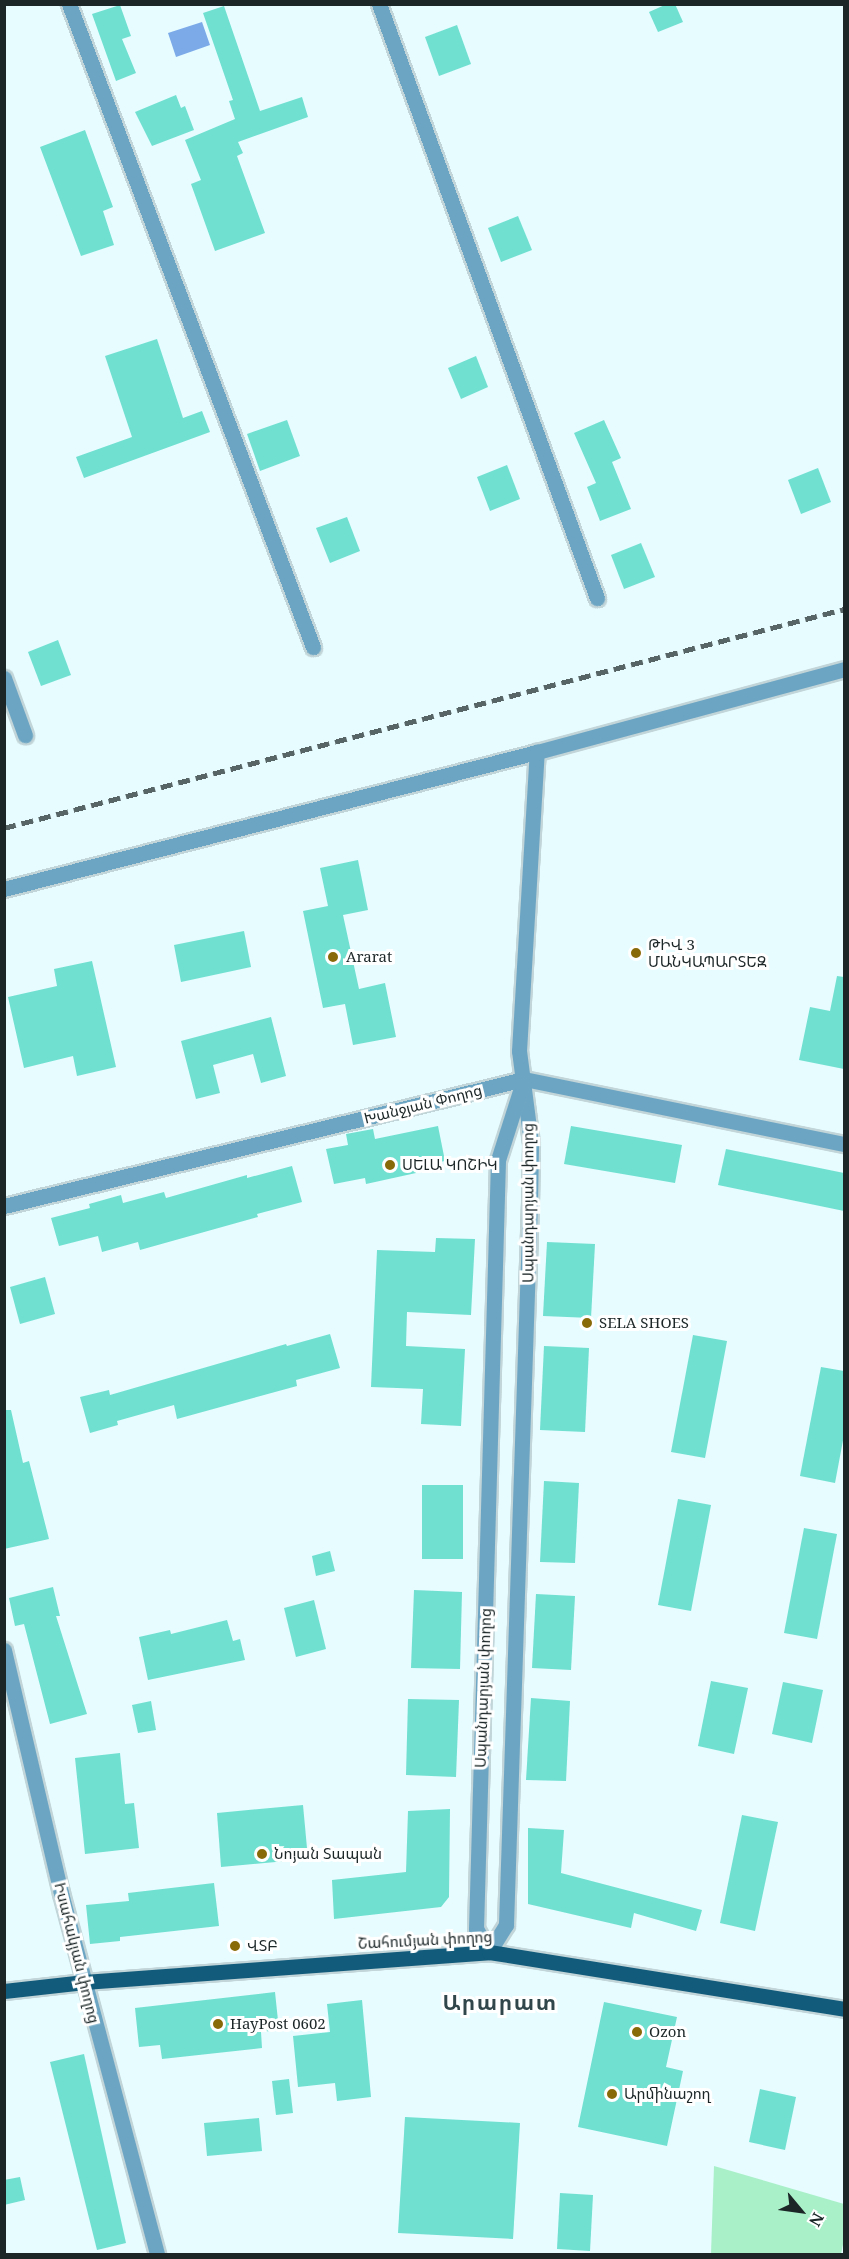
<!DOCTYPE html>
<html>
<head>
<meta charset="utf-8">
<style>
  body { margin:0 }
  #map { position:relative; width:849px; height:2259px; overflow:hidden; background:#e6fcff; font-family:"Noto Serif","Noto Sans Armenian",serif }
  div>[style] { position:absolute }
  .green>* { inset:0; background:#a9f0c9 }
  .water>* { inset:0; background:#7caae9 }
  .building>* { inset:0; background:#70e0d1 }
  .roads { filter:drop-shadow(2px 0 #c2d5d8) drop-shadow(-2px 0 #c2d5d8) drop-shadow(0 2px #c2d5d8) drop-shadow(0 -2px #c2d5d8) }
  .minor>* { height:15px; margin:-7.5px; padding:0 7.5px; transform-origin:7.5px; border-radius:7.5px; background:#6ca5c3 }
  .major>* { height:15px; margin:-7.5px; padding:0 7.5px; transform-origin:7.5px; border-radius:7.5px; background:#125b7b }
  .rail>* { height:4.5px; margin-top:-2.25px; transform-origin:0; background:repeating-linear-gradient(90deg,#586567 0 12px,transparent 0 18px) }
  .dots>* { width:16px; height:16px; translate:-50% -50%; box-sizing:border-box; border:3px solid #fff; border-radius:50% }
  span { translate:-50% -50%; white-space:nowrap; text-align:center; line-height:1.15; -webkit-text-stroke:6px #fff; paint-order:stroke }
  .poi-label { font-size:15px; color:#1c2627 }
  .left { translate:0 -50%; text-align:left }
  .street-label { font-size:15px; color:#1c2627 }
  .district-label { font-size:21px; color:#30464a; font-weight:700; letter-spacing:1.5px }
  .frame { position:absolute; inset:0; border:6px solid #1c2627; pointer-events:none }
  .north { position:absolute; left:771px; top:2181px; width:60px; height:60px; -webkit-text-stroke:4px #fff; paint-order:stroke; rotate:119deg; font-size:16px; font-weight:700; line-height:24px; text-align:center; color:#1c2627 }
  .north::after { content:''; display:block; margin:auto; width:21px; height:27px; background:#1c2627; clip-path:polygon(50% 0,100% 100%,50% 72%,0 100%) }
</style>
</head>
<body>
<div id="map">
  <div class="green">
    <i style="clip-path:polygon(714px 2166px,844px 2204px,844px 2240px,841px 2254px,711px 2254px)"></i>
  </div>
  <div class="water">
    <i style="clip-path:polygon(202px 22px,210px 45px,176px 57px,168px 33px)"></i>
  </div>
  <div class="building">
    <i style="clip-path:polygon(667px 4px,675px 4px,683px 22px,658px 32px,649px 12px)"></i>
    <i style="clip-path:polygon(120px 5px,131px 36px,122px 39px,136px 73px,116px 81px,92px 14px)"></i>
    <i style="clip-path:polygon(224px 6px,260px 111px,302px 97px,308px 117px,238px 142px,243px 153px,237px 156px,265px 233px,215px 251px,191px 184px,201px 180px,185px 140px,235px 119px,229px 101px,233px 100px,203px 13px)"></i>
    <i style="clip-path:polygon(457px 25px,471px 64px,439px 76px,425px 37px)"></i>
    <i style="clip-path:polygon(176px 95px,181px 108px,185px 106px,194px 130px,152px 146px,135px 112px)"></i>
    <i style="clip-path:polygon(85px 130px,113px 207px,103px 211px,114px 245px,81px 256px,40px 147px)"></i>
    <i style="clip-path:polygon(518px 216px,532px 250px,501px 262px,488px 228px)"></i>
    <i style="clip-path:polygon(157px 339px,183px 418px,202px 411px,210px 432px,84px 478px,76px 457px,132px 437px,105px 356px)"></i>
    <i style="clip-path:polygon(476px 356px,488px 387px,461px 399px,448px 368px)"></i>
    <i style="clip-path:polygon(287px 420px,300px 456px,260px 471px,247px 434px)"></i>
    <i style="clip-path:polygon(604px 420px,621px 458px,612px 462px,631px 509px,600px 521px,587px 487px,596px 483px,574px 433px)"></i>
    <i style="clip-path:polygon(507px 465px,520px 499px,490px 511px,477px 477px)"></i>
    <i style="clip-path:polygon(818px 468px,831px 502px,801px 514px,788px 480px)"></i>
    <i style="clip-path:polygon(347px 517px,360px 551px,330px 563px,316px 528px)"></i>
    <i style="clip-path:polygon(641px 543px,655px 577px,624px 589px,611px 555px)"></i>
    <i style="clip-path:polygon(58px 640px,71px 675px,41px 686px,28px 652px)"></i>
    <i style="clip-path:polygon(358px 860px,368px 910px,343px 915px,359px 989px,385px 983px,396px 1037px,353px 1045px,345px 1004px,323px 1008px,303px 911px,328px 906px,320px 868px)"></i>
    <i style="clip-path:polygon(244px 931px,251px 967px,181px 982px,174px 945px)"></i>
    <i style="clip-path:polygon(92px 961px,116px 1067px,77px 1076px,73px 1056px,24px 1068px,8px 997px,57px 986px,54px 969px)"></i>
    <i style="clip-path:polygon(837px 976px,844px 977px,844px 1069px,799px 1060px,810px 1007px,830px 1011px)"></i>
    <i style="clip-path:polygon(271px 1017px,286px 1076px,261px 1083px,253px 1054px,213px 1065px,220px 1093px,196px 1099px,181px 1041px)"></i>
    <i style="clip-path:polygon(438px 1126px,445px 1161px,415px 1167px,416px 1173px,366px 1184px,365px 1178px,334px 1184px,326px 1149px,348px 1145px,346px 1134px,373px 1129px,375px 1139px)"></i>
    <i style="clip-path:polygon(571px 1126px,682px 1145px,675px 1183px,564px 1164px)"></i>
    <i style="clip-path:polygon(726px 1149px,844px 1173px,844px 1211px,718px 1185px)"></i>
    <i style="clip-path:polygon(292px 1166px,302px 1202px,257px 1214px,258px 1217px,140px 1250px,138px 1242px,102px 1252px,98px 1236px,59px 1246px,51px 1218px,90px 1208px,89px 1204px,121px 1195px,123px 1203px,164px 1192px,166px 1198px,247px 1175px,247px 1178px)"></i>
    <i style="clip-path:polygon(436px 1238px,475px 1239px,471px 1315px,407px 1312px,406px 1346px,465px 1349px,461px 1426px,421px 1424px,423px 1389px,371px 1387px,377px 1250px,435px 1252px)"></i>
    <i style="clip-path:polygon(547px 1242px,595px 1244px,591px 1318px,543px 1316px)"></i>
    <i style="clip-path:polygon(45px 1277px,55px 1314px,20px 1324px,10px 1287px)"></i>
    <i style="clip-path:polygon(330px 1334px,340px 1368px,296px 1380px,297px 1386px,177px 1419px,174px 1405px,117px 1421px,118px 1425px,90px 1433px,80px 1397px,109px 1390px,110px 1395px,286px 1344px,287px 1346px)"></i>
    <i style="clip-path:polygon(693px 1335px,727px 1341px,705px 1458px,671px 1452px)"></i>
    <i style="clip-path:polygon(544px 1346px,589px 1348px,585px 1432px,540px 1430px)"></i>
    <i style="clip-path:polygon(821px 1367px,844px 1371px,844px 1435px,835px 1483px,800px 1476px)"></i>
    <i style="clip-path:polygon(4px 1410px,11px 1410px,23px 1463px,29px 1461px,49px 1539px,4px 1549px)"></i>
    <i style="clip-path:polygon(544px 1481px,579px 1483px,575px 1563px,540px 1562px)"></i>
    <i style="clip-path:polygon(422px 1485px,463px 1485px,463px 1559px,422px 1559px)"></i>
    <i style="clip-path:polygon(678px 1499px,711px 1505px,691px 1611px,658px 1605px)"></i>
    <i style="clip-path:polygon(804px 1528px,837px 1534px,817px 1639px,784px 1633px)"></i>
    <i style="clip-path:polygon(330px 1551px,335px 1571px,316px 1576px,312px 1556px)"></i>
    <i style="clip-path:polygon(53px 1587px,60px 1616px,56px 1616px,87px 1714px,50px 1724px,24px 1624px,15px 1626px,9px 1598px)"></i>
    <i style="clip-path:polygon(414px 1590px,462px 1592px,460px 1669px,411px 1668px)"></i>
    <i style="clip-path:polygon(536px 1594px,575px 1596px,571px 1670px,532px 1668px)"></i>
    <i style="clip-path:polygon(314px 1600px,326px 1649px,296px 1657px,284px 1608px)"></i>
    <i style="clip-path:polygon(227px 1620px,233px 1641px,240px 1639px,245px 1660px,148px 1680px,139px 1637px,170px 1630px,171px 1634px)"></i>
    <i style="clip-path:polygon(711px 1681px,748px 1688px,734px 1754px,698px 1746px)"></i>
    <i style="clip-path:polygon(783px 1682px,823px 1690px,812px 1743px,772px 1734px)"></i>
    <i style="clip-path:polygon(531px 1698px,570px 1701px,566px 1781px,526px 1780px)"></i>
    <i style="clip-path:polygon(408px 1699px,459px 1700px,456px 1777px,406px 1775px)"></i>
    <i style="clip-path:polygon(151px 1701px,156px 1730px,138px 1733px,132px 1705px)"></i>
    <i style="clip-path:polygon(120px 1753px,125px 1804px,134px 1803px,139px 1848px,85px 1854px,75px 1758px)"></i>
    <i style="clip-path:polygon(303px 1805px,308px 1859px,221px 1867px,217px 1813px)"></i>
    <i style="clip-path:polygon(450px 1809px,449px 1897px,441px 1907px,334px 1919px,332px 1880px,406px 1872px,408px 1811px)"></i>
    <i style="clip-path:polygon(742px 1815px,778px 1822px,755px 1931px,720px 1923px)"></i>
    <i style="clip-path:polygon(528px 1828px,564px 1830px,561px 1873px,702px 1910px,696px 1931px,634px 1913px,631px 1928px,528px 1904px)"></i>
    <i style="clip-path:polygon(214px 1883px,219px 1926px,120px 1937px,120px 1941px,90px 1944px,86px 1905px,129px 1901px,128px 1893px)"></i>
    <i style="clip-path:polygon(275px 1992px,279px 2030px,261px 2032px,262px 2048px,162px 2059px,160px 2045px,139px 2047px,135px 2008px)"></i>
    <i style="clip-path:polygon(362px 2000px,371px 2097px,337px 2101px,335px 2083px,298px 2087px,293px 2036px,330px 2032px,327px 2004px)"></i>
    <i style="clip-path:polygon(604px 2002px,677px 2017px,666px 2067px,683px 2071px,667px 2146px,578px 2127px)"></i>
    <i style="clip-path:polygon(84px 2054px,126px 2243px,97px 2250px,50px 2062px)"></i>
    <i style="clip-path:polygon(289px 2079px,293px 2113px,276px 2115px,272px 2081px)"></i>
    <i style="clip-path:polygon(760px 2089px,796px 2097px,785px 2150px,749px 2142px)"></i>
    <i style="clip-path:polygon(405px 2117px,520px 2123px,513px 2239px,398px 2233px)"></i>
    <i style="clip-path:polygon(259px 2118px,262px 2151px,207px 2156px,204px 2123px)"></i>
    <i style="clip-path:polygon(20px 2177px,25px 2200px,4px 2205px,4px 2180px)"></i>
    <i style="clip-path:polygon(560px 2193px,593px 2195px,590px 2251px,557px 2249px)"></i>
  </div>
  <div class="roads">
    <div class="minor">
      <i style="left:69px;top:4px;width:688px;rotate:69.22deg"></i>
      <i style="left:379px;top:4px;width:633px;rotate:69.85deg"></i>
      <i style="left:4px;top:678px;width:61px;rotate:69.8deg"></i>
      <i style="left:4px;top:889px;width:550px;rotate:-14.42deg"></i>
      <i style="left:537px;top:752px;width:318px;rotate:-15.1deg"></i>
      <i style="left:4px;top:1206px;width:535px;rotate:-13.72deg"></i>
      <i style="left:524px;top:1079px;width:327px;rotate:11.5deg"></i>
      <i style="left:4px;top:1650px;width:250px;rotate:76.8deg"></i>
      <i style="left:61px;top:1893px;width:374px;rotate:75.1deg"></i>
      <i style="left:489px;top:1952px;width:32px;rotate:-58deg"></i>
      <i style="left:506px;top:1925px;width:722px;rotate:-88.1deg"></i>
      <i style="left:530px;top:1203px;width:60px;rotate:-89deg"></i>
      <i style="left:531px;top:1143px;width:93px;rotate:-97.4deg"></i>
      <i style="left:519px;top:1051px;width:300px;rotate:-86.6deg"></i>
      <i style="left:489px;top:1952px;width:26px;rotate:-119deg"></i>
      <i style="left:476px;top:1929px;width:769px;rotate:-88.36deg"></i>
      <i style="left:498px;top:1160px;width:79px;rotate:-72.3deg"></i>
    </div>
    <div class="major">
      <i style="left:4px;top:1991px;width:81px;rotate:-6.4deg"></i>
      <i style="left:84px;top:1982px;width:406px;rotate:-4.2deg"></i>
      <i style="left:489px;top:1952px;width:360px;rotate:9.1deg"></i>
    </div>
  </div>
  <div class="rail">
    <i style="left:4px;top:828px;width:868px;rotate:-14.61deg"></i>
  </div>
  <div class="dots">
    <i style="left:636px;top:953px;background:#896a08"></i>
    <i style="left:333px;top:957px;background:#896a08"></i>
    <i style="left:390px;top:1165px;background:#896a08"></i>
    <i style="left:587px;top:1323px;background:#896a08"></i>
    <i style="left:262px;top:1854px;background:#896a08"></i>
    <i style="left:235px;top:1946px;background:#896a08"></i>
    <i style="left:218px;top:2024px;background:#896a08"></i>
    <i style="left:637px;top:2032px;background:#896a08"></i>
    <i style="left:612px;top:2094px;background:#896a08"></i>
  </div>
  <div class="poi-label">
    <span class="left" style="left:648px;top:953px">ԹԻՎ 3<br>ՄԱՆԿԱՊԱՐՏԵԶ</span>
    <span class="left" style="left:346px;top:957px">Ararat</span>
    <span class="left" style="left:402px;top:1165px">ՍԵԼԱ ԿՈՇԻԿ</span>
    <span class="left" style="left:599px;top:1323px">SELA SHOES</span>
    <span class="left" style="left:274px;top:1854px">Նոյան Տապան</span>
    <span class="left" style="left:247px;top:1946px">ՎՏԲ</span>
    <span class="left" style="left:230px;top:2024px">HayPost 0602</span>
    <span class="left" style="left:649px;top:2032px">Ozon</span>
    <span class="left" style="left:624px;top:2094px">Արմինաշող</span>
  </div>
  <div class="street-label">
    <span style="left:423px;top:1104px;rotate:-14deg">Խանջյան Փողոց</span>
    <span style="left:528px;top:1203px;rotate:-90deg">Սպանդարյան փողոց</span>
    <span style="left:483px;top:1688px;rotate:-88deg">Սպանդարյան փողոց</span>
    <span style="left:425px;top:1940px;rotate:-3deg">Շահումյան փողոց</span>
    <span style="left:77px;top:1953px;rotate:76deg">Իսահակյան փողոց</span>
  </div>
  <div class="district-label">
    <span style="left:500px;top:2002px">Արարատ</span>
  </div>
  <div class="frame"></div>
  <div class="north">N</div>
</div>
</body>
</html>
